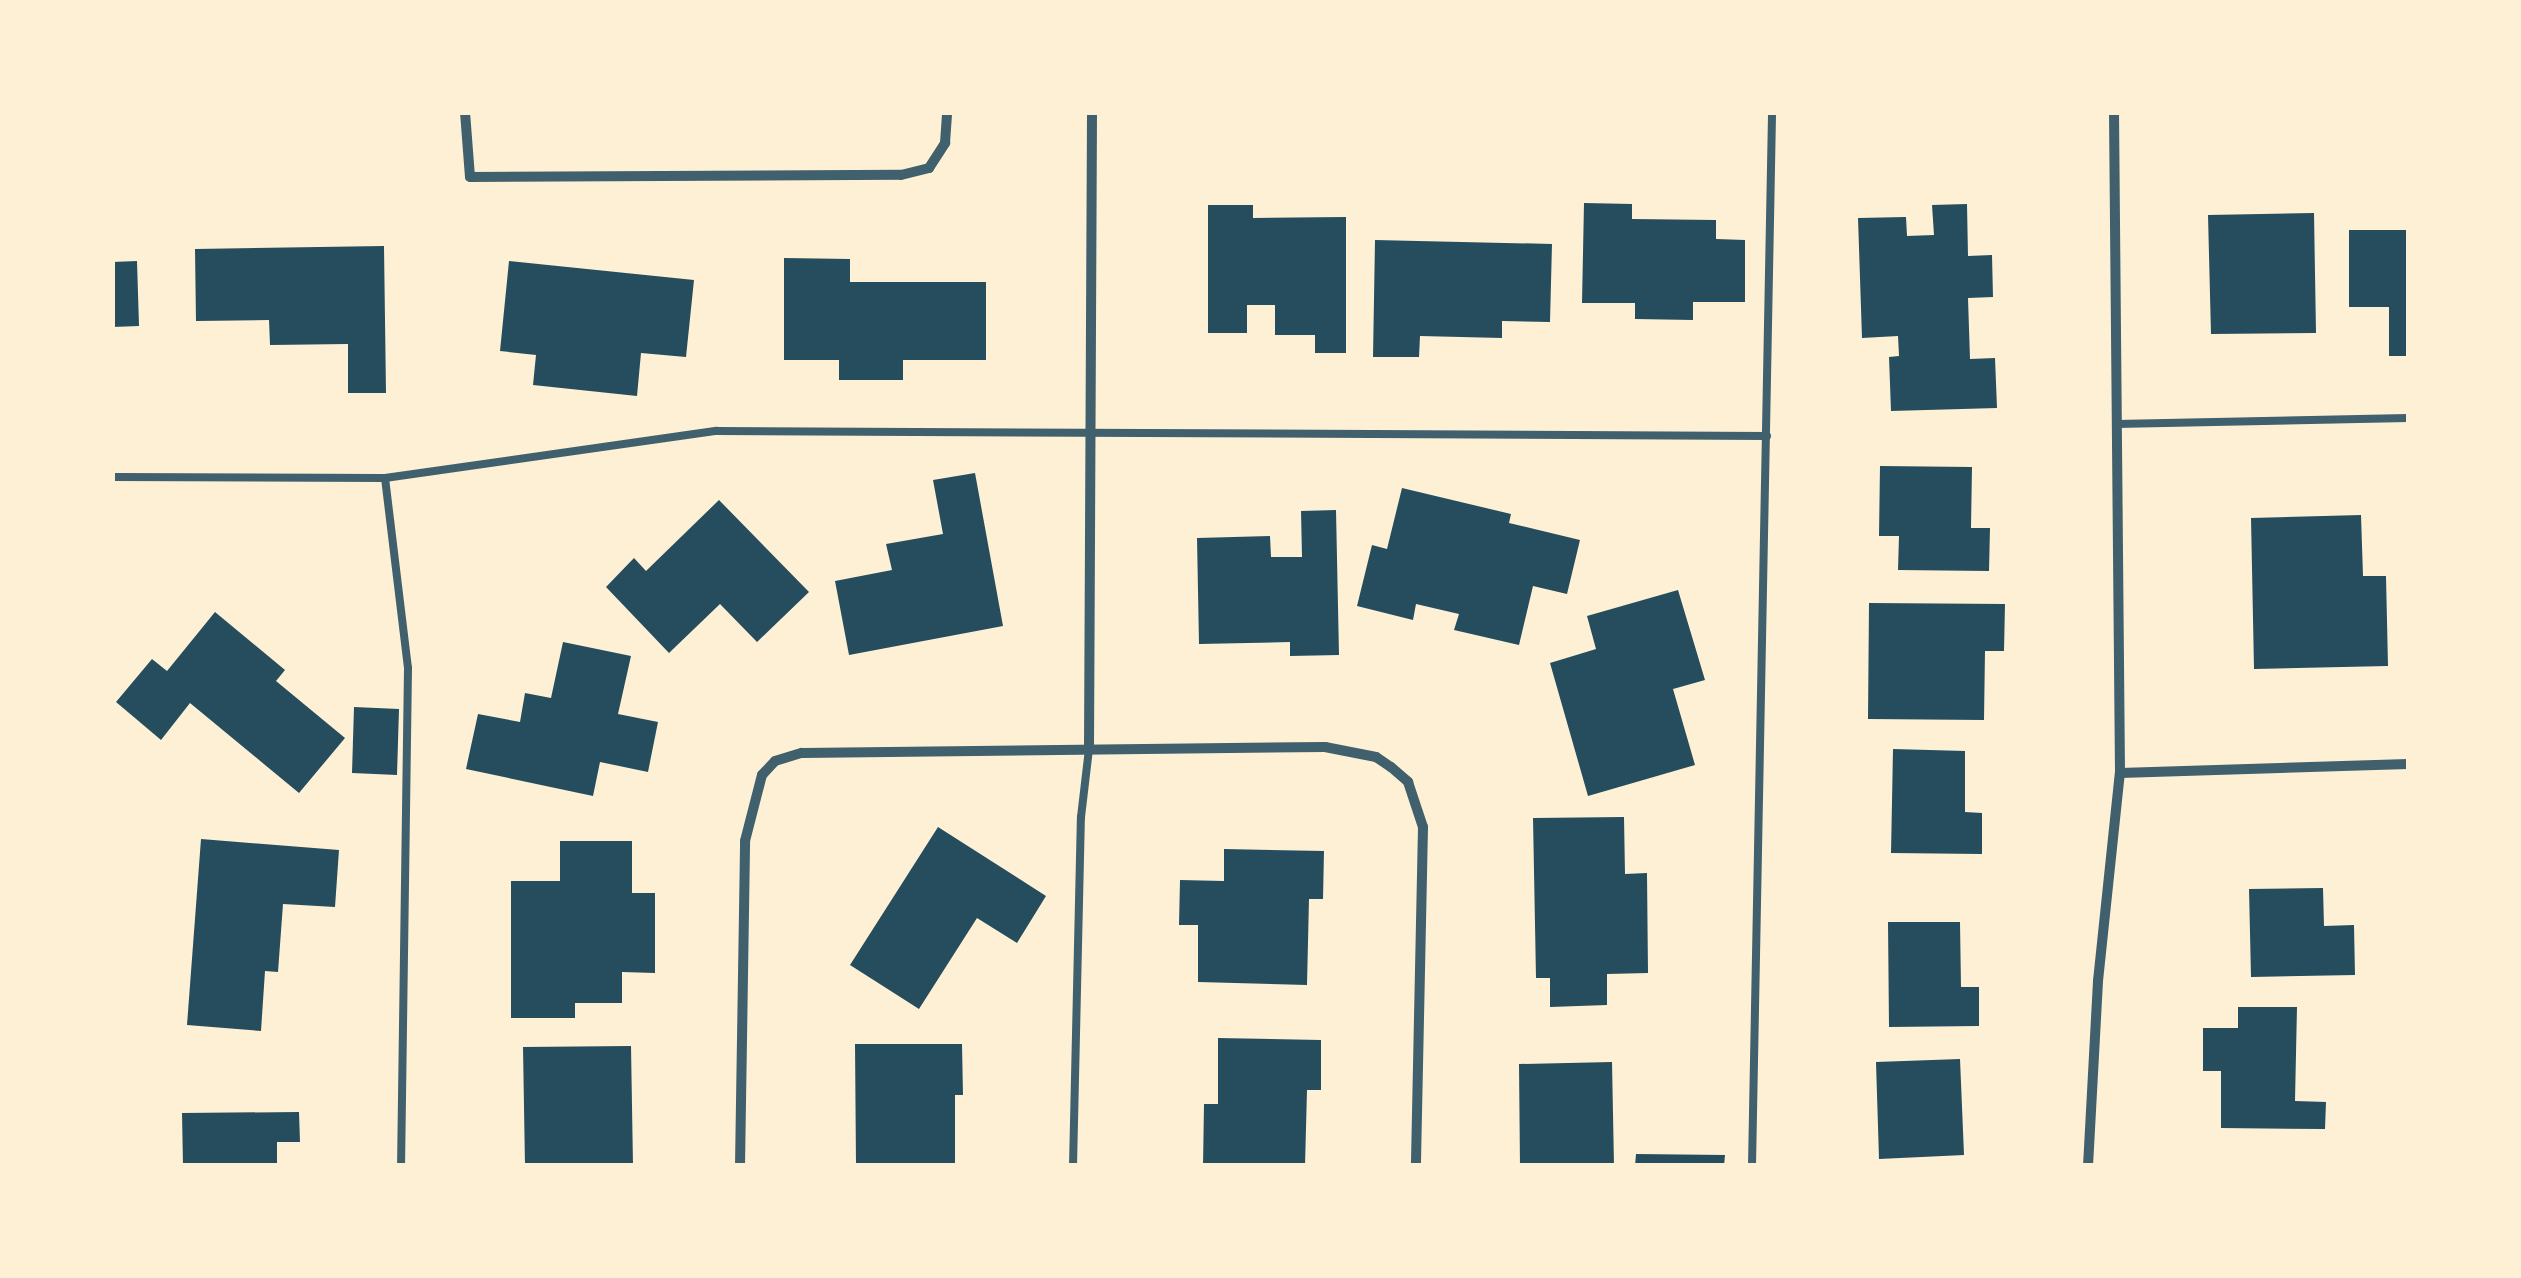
<!DOCTYPE html>
<html>
<head>
<meta charset="utf-8">
<style>
  body { margin:0 }
  #map { position:relative; width:2521px; height:1278px; overflow:hidden; background:#fdf0d5; font-family:Signika,sans-serif }
  div>[style] { position:absolute }
  .building>* { inset:0; background:#264d5e }
  .service>* { height:8px; margin:-4px; padding:0 4px; transform-origin:4px; border-radius:4px; background:#3f606c }
  .minor>* { height:10px; margin:-5px; padding:0 5px; transform-origin:5px; border-radius:5px; background:#3f606c }
  span { translate:-50% -50%; white-space:nowrap; text-align:center; line-height:1.15; -webkit-text-stroke:8px #fdf0d5; paint-order:stroke }
  .frame { position:absolute; inset:0; border:115px solid #fdf0d5; pointer-events:none }
</style>
</head>
<body>
<div id="map">
  <div class="building">
    <i style="clip-path:polygon(1584px 203px,1632px 204px,1632px 219px,1716px 220px,1716px 239px,1745px 240px,1745px 302px,1693px 302px,1693px 320px,1635px 319px,1635px 303px,1582px 303px)"></i>
    <i style="clip-path:polygon(1967px 204px,1968px 256px,1992px 255px,1993px 297px,1968px 298px,1970px 359px,1995px 358px,1997px 408px,1891px 411px,1889px 357px,1899px 356px,1898px 336px,1862px 338px,1858px 218px,1906px 217px,1907px 236px,1934px 235px,1932px 205px)"></i>
    <i style="clip-path:polygon(1208px 205px,1253px 205px,1253px 218px,1346px 217px,1346px 353px,1315px 353px,1315px 335px,1275px 335px,1275px 305px,1247px 305px,1247px 333px,1208px 333px)"></i>
    <i style="clip-path:polygon(2314px 213px,2316px 333px,2211px 334px,2208px 215px)"></i>
    <i style="clip-path:polygon(2349px 230px,2408px 230px,2408px 356px,2389px 356px,2389px 307px,2349px 307px)"></i>
    <i style="clip-path:polygon(1375px 240px,1552px 244px,1550px 322px,1502px 321px,1502px 338px,1420px 336px,1419px 357px,1373px 357px)"></i>
    <i style="clip-path:polygon(384px 246px,386px 393px,348px 393px,348px 344px,270px 345px,269px 320px,196px 321px,195px 249px)"></i>
    <i style="clip-path:polygon(784px 258px,850px 259px,850px 282px,986px 282px,986px 360px,903px 360px,903px 380px,839px 380px,839px 360px,784px 360px)"></i>
    <i style="clip-path:polygon(137px 261px,139px 326px,112px 327px,112px 262px)"></i>
    <i style="clip-path:polygon(509px 261px,694px 280px,686px 357px,641px 353px,637px 396px,533px 385px,536px 355px,500px 351px)"></i>
    <i style="clip-path:polygon(1880px 466px,1972px 467px,1971px 528px,1990px 528px,1989px 571px,1898px 570px,1899px 536px,1879px 536px)"></i>
    <i style="clip-path:polygon(975px 473px,1003px 626px,849px 655px,835px 581px,892px 570px,886px 544px,943px 534px,933px 480px)"></i>
    <i style="clip-path:polygon(1402px 488px,1511px 514px,1509px 523px,1580px 540px,1567px 594px,1533px 586px,1519px 645px,1454px 630px,1459px 614px,1416px 604px,1413px 620px,1357px 606px,1372px 545px,1387px 549px)"></i>
    <i style="clip-path:polygon(719px 500px,809px 592px,757px 642px,720px 604px,669px 653px,606px 587px,634px 558px,646px 571px)"></i>
    <i style="clip-path:polygon(1336px 510px,1339px 655px,1290px 656px,1290px 642px,1199px 644px,1197px 538px,1270px 536px,1271px 557px,1302px 557px,1301px 511px)"></i>
    <i style="clip-path:polygon(2361px 515px,2363px 576px,2386px 576px,2388px 666px,2254px 669px,2251px 518px)"></i>
    <i style="clip-path:polygon(1678px 590px,1705px 680px,1673px 689px,1695px 765px,1588px 796px,1550px 663px,1596px 649px,1587px 616px)"></i>
    <i style="clip-path:polygon(1869px 603px,2005px 604px,2004px 651px,1985px 651px,1984px 720px,1868px 719px)"></i>
    <i style="clip-path:polygon(215px 612px,285px 670px,276px 681px,345px 738px,299px 793px,190px 703px,161px 740px,116px 702px,152px 659px,167px 671px)"></i>
    <i style="clip-path:polygon(563px 642px,631px 656px,618px 714px,658px 722px,648px 772px,600px 762px,593px 796px,466px 769px,478px 714px,520px 722px,525px 693px,551px 698px)"></i>
    <i style="clip-path:polygon(354px 707px,399px 709px,397px 775px,352px 773px)"></i>
    <i style="clip-path:polygon(1893px 749px,1965px 751px,1965px 812px,1982px 813px,1982px 854px,1891px 853px)"></i>
    <i style="clip-path:polygon(1624px 817px,1625px 874px,1647px 873px,1648px 973px,1607px 974px,1607px 1005px,1550px 1007px,1550px 978px,1536px 978px,1533px 818px)"></i>
    <i style="clip-path:polygon(938px 827px,1046px 896px,1017px 943px,977px 918px,919px 1009px,850px 965px)"></i>
    <i style="clip-path:polygon(201px 839px,339px 850px,335px 907px,283px 904px,278px 972px,265px 971px,261px 1031px,187px 1025px)"></i>
    <i style="clip-path:polygon(560px 841px,632px 841px,632px 893px,655px 893px,655px 973px,622px 972px,622px 1003px,575px 1003px,575px 1018px,511px 1018px,511px 881px,560px 881px)"></i>
    <i style="clip-path:polygon(1224px 849px,1324px 851px,1323px 899px,1309px 899px,1307px 985px,1198px 982px,1198px 925px,1179px 925px,1180px 880px,1224px 881px)"></i>
    <i style="clip-path:polygon(2323px 888px,2324px 926px,2354px 925px,2355px 975px,2251px 977px,2249px 889px)"></i>
    <i style="clip-path:polygon(1888px 922px,1960px 922px,1961px 987px,1979px 987px,1979px 1026px,1889px 1027px)"></i>
    <i style="clip-path:polygon(2238px 1007px,2297px 1007px,2295px 1101px,2326px 1102px,2325px 1129px,2221px 1128px,2221px 1071px,2203px 1071px,2203px 1028px,2238px 1028px)"></i>
    <i style="clip-path:polygon(1218px 1038px,1321px 1040px,1321px 1090px,1307px 1090px,1305px 1166px,1203px 1166px,1204px 1104px,1218px 1104px)"></i>
    <i style="clip-path:polygon(855px 1044px,962px 1044px,963px 1095px,955px 1095px,955px 1166px,856px 1166px)"></i>
    <i style="clip-path:polygon(631px 1046px,633px 1166px,525px 1166px,523px 1047px)"></i>
    <i style="clip-path:polygon(1960px 1059px,1964px 1155px,1879px 1159px,1876px 1062px)"></i>
    <i style="clip-path:polygon(1612px 1062px,1614px 1166px,1520px 1166px,1519px 1064px)"></i>
    <i style="clip-path:polygon(299px 1112px,300px 1142px,277px 1142px,277px 1166px,183px 1166px,182px 1113px)"></i>
    <i style="clip-path:polygon(1636px 1154px,1725px 1155px,1724px 1166px,1635px 1166px)"></i>
  </div>
  <div class="service">
    <i style="left:2116px;top:424px;width:292px;rotate:-1.2deg"></i>
    <i style="left:112px;top:477px;width:273px;rotate:0.2deg"></i>
    <i style="left:385px;top:478px;width:335px;rotate:-8.1deg"></i>
    <i style="left:717px;top:431px;width:1050px;rotate:0.27deg"></i>
    <i style="left:385px;top:478px;width:191px;rotate:83.1deg"></i>
    <i style="left:408px;top:668px;width:498px;rotate:90.8deg"></i>
    <i style="left:1073px;top:1166px;width:349px;rotate:-88.7deg"></i>
    <i style="left:1081px;top:817px;width:68px;rotate:-83.3deg"></i>
    <i style="left:1752px;top:1166px;width:1054px;rotate:-88.91deg"></i>
  </div>
  <div class="minor">
    <i style="left:465px;top:112px;width:65px;rotate:85.6deg"></i>
    <i style="left:470px;top:177px;width:431px;rotate:-0.3deg"></i>
    <i style="left:901px;top:175px;width:29px;rotate:-14deg"></i>
    <i style="left:929px;top:168px;width:30px;rotate:-57deg"></i>
    <i style="left:945px;top:143px;width:31px;rotate:-86deg"></i>
    <i style="left:1089px;top:749px;width:637px;rotate:-89.73deg"></i>
    <i style="left:2120px;top:773px;width:288px;rotate:-1.8deg"></i>
    <i style="left:740px;top:1166px;width:325px;rotate:-89.1deg"></i>
    <i style="left:745px;top:841px;width:68px;rotate:-75.6deg"></i>
    <i style="left:762px;top:775px;width:19px;rotate:-47deg"></i>
    <i style="left:775px;top:761px;width:28px;rotate:-17deg"></i>
    <i style="left:802px;top:753px;width:523px;rotate:-0.66deg"></i>
    <i style="left:1325px;top:747px;width:52px;rotate:11.1deg"></i>
    <i style="left:1376px;top:757px;width:18px;rotate:34deg"></i>
    <i style="left:1391px;top:767px;width:23px;rotate:41deg"></i>
    <i style="left:1408px;top:782px;width:47px;rotate:71.6deg"></i>
    <i style="left:1423px;top:827px;width:339px;rotate:91.2deg"></i>
    <i style="left:2088px;top:1166px;width:185px;rotate:-86.9deg"></i>
    <i style="left:2098px;top:981px;width:209px;rotate:-84deg"></i>
    <i style="left:2120px;top:773px;width:661px;rotate:-90.52deg"></i>
  </div>
  <div class="frame"></div>
</div>
</body>
</html>
